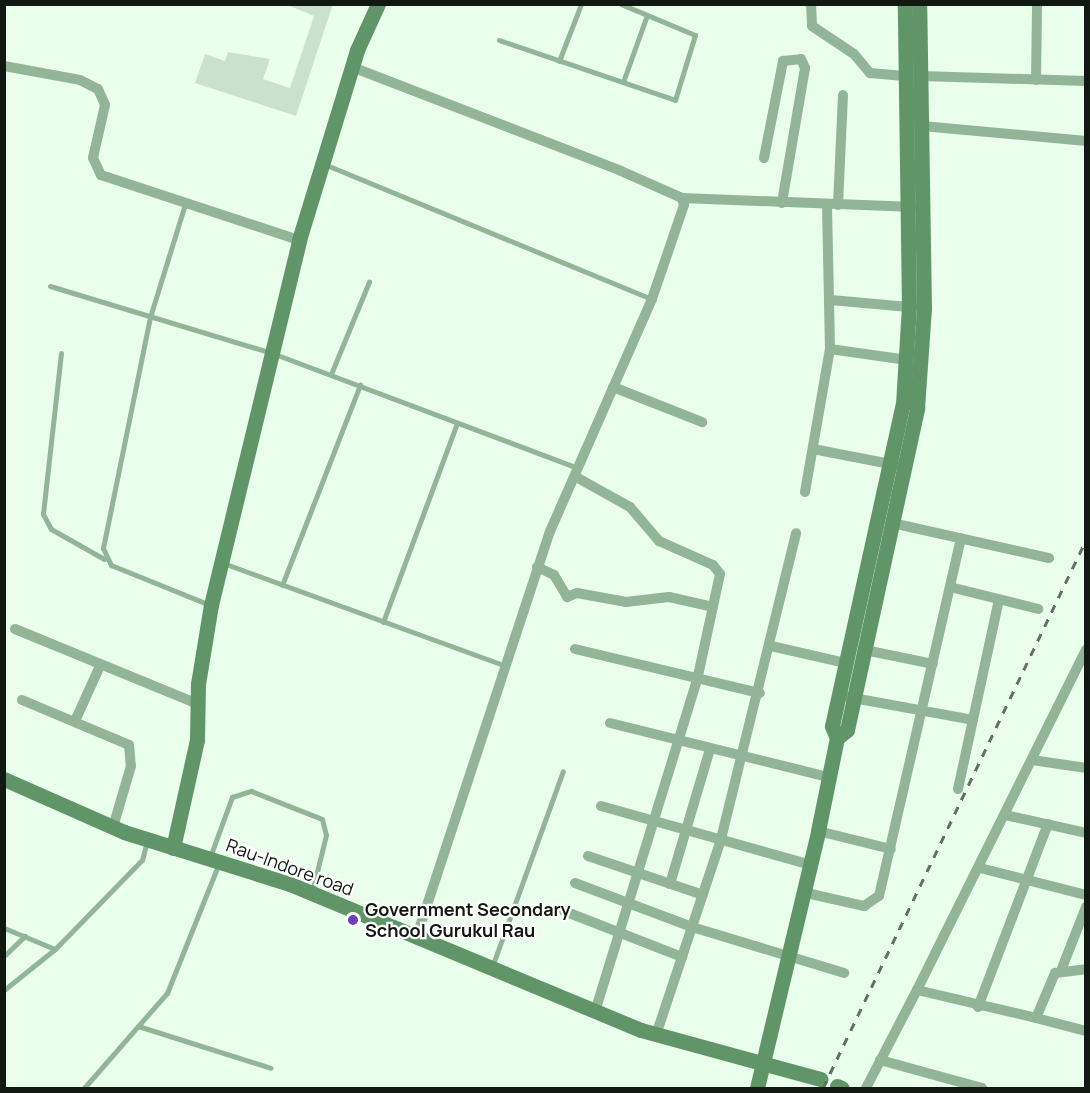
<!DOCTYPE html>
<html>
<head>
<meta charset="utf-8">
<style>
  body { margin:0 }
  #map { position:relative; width:1090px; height:1093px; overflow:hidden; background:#eafeec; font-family:Manrope,sans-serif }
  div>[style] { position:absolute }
  .building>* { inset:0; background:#cae2cd }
  .lane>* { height:5px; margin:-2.5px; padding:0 2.5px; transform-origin:2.5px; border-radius:2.5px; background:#92b597 }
  .street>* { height:10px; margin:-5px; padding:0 5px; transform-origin:5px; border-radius:5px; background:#92b597 }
  .secondary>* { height:15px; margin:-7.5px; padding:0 7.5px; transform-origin:7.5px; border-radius:7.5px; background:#609568 }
  .rail>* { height:3px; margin-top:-1.5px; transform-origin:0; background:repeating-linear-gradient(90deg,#626f64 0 8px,transparent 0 16px) }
  .dots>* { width:16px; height:16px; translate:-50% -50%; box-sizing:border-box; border:3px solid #fff; border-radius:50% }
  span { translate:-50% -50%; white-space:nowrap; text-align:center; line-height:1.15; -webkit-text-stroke:4.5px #fff; paint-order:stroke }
  .street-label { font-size:18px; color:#101811 }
  .poi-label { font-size:18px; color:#101811; font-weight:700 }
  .left { translate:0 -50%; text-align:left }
  .frame { position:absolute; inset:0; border:6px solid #101811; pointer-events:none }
</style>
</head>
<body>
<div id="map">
  <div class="building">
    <i style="clip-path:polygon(285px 4px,333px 4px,296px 116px,195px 83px,205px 54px,225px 61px,228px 52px,270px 59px,263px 79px,290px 88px,314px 16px)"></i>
  </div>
  <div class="lane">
    <i style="left:499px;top:40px;width:186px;rotate:18.8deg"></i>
    <i style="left:675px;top:100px;width:68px;rotate:-72.9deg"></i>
    <i style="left:695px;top:35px;width:80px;rotate:-157.3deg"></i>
    <i style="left:559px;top:61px;width:61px;rotate:-68.9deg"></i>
    <i style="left:623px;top:82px;width:71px;rotate:-70.3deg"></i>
    <i style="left:324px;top:164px;width:355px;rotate:22.4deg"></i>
    <i style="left:185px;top:204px;width:118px;rotate:107.2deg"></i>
    <i style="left:150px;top:317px;width:236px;rotate:101.5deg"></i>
    <i style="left:103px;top:548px;width:19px;rotate:65deg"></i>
    <i style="left:111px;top:565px;width:107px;rotate:22deg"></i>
    <i style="left:50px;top:286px;width:232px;rotate:16.8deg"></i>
    <i style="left:272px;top:353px;width:327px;rotate:20.6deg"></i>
    <i style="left:61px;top:353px;width:162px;rotate:96.4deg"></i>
    <i style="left:43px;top:514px;width:17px;rotate:62deg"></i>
    <i style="left:51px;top:529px;width:61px;rotate:29.5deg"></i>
    <i style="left:331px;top:374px;width:100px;rotate:-67.6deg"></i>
    <i style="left:223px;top:563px;width:299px;rotate:20deg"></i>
    <i style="left:282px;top:585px;width:215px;rotate:-68.7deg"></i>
    <i style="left:383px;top:622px;width:212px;rotate:-69.6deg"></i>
    <i style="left:210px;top:857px;width:64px;rotate:-69.9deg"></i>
    <i style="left:232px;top:797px;width:20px;rotate:-18deg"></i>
    <i style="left:251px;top:791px;width:76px;rotate:21.5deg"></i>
    <i style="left:322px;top:819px;width:16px;rotate:76deg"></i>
    <i style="left:326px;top:835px;width:59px;rotate:103.8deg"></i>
    <i style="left:4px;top:928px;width:55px;rotate:22.4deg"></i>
    <i style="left:4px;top:956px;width:29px;rotate:-44deg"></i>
    <i style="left:492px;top:967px;width:208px;rotate:-70.1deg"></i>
    <i style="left:4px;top:990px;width:65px;rotate:-38.8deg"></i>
    <i style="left:55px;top:949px;width:124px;rotate:-45.7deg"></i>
    <i style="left:142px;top:860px;width:20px;rotate:-75deg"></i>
    <i style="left:138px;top:1026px;width:139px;rotate:17.5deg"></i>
    <i style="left:84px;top:1088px;width:126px;rotate:-48.9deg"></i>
    <i style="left:167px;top:993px;width:140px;rotate:-68.2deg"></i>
  </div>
  <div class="street">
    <i style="left:811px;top:4px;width:22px;rotate:87deg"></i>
    <i style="left:812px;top:26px;width:50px;rotate:33.7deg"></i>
    <i style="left:854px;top:54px;width:25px;rotate:50deg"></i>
    <i style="left:870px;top:73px;width:37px;rotate:5deg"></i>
    <i style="left:4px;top:66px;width:77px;rotate:10.4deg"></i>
    <i style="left:80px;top:80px;width:20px;rotate:27deg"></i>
    <i style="left:98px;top:89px;width:17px;rotate:66deg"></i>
    <i style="left:105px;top:105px;width:54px;rotate:102.8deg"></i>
    <i style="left:93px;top:158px;width:19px;rotate:65deg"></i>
    <i style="left:101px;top:175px;width:208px;rotate:18.2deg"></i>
    <i style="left:352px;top:67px;width:288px;rotate:21.1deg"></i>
    <i style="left:621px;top:171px;width:67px;rotate:23.9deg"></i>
    <i style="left:682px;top:198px;width:7px;rotate:74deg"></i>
    <i style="left:684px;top:205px;width:99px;rotate:108.8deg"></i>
    <i style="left:652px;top:299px;width:253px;rotate:113.7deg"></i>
    <i style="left:550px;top:531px;width:426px;rotate:108.2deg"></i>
    <i style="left:921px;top:76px;width:165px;rotate:1.7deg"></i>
    <i style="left:1036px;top:80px;width:76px;rotate:-89.2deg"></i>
    <i style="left:922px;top:126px;width:165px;rotate:5.2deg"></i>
    <i style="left:764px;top:158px;width:99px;rotate:-78.9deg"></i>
    <i style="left:783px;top:61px;width:18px;rotate:-6deg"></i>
    <i style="left:801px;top:59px;width:10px;rotate:66deg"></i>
    <i style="left:805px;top:68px;width:137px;rotate:99.7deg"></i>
    <i style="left:682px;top:198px;width:232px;rotate:2.2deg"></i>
    <i style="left:838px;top:205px;width:110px;rotate:-87.4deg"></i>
    <i style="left:831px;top:300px;width:78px;rotate:5.1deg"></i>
    <i style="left:830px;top:349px;width:78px;rotate:8.1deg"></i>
    <i style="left:613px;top:387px;width:96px;rotate:21.5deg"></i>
    <i style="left:813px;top:449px;width:84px;rotate:11deg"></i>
    <i style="left:576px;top:477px;width:62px;rotate:29.1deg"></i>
    <i style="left:630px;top:507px;width:45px;rotate:49.5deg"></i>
    <i style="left:659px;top:541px;width:59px;rotate:24deg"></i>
    <i style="left:713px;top:565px;width:11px;rotate:52deg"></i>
    <i style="left:720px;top:574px;width:108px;rotate:102.2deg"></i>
    <i style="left:697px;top:680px;width:346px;rotate:107.1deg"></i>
    <i style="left:805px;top:492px;width:145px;rotate:-80.1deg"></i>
    <i style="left:830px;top:349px;width:143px;rotate:-91.2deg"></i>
    <i style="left:892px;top:523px;width:161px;rotate:12.6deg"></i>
    <i style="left:537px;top:567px;width:19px;rotate:25deg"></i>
    <i style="left:554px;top:575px;width:26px;rotate:59deg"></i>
    <i style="left:567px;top:597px;width:11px;rotate:-22deg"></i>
    <i style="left:577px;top:593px;width:50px;rotate:10.4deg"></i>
    <i style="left:626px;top:602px;width:43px;rotate:-6.6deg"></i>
    <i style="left:669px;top:597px;width:45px;rotate:12.8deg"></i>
    <i style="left:950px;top:587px;width:91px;rotate:14deg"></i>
    <i style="left:15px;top:629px;width:200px;rotate:22.3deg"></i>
    <i style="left:771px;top:646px;width:77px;rotate:12.8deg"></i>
    <i style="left:575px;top:649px;width:190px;rotate:13.4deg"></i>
    <i style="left:865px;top:650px;width:69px;rotate:11.6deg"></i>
    <i style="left:848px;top:697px;width:127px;rotate:10.4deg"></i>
    <i style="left:22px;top:700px;width:116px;rotate:22.8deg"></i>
    <i style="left:129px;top:745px;width:21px;rotate:85deg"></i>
    <i style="left:131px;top:766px;width:64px;rotate:106.4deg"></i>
    <i style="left:75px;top:721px;width:60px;rotate:-65.6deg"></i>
    <i style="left:610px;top:723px;width:226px;rotate:13.9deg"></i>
    <i style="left:1032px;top:760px;width:55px;rotate:8.4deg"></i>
    <i style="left:958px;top:789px;width:194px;rotate:-77.8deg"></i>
    <i style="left:601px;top:806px;width:215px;rotate:15.7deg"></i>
    <i style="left:1005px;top:815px;width:83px;rotate:12.5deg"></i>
    <i style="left:818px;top:831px;width:75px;rotate:13.9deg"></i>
    <i style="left:588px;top:856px;width:121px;rotate:18.7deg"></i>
    <i style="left:980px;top:868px;width:109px;rotate:14.3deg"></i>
    <i style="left:575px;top:883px;width:125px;rotate:20.6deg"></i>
    <i style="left:692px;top:927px;width:159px;rotate:16.8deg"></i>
    <i style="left:670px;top:884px;width:141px;rotate:-73.5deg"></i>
    <i style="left:802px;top:892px;width:64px;rotate:12.7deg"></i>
    <i style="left:864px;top:906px;width:18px;rotate:-34deg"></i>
    <i style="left:879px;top:896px;width:367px;rotate:-77.1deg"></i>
    <i style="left:564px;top:911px;width:127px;rotate:21.3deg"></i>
    <i style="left:1062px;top:968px;width:66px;rotate:-68.5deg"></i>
    <i style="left:917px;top:990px;width:380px;rotate:-63.6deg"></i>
    <i style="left:978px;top:1007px;width:196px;rotate:-69.1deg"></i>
    <i style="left:1036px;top:1018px;width:52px;rotate:14.6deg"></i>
    <i style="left:656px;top:1035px;width:202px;rotate:-71.6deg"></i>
    <i style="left:720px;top:843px;width:319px;rotate:-76.2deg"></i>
    <i style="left:880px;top:1060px;width:106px;rotate:15.4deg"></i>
    <i style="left:866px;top:1088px;width:110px;rotate:-62.5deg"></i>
    <i style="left:917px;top:990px;width:122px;rotate:13.2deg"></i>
    <i style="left:1036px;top:1018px;width:49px;rotate:-67.1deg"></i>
    <i style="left:1055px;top:973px;width:31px;rotate:-7deg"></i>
  </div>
  <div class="secondary">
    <i style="left:837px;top:738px;width:13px;rotate:-39deg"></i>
    <i style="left:847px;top:730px;width:330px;rotate:-77.7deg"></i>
    <i style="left:917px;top:408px;width:99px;rotate:-86deg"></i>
    <i style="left:924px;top:309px;width:305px;rotate:-90.9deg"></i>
    <i style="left:4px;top:779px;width:131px;rotate:23.8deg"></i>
    <i style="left:124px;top:832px;width:174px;rotate:17.4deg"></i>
    <i style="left:290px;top:884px;width:380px;rotate:22.6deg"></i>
    <i style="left:641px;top:1030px;width:186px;rotate:15.3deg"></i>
    <i style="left:173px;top:848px;width:111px;rotate:-77.5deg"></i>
    <i style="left:197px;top:740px;width:56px;rotate:-89deg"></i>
    <i style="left:198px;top:684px;width:80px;rotate:-80.7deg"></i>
    <i style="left:211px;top:605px;width:375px;rotate:-76.4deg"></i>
    <i style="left:299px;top:240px;width:199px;rotate:-73deg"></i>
    <i style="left:357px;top:50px;width:51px;rotate:-65.5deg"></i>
    <i style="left:837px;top:1086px;width:5px;rotate:22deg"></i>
    <i style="left:757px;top:1088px;width:264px;rotate:-76.6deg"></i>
    <i style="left:818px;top:831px;width:95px;rotate:-78.5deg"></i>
    <i style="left:837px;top:738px;width:13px;rotate:-113deg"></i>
    <i style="left:832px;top:726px;width:330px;rotate:-77.6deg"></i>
    <i style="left:903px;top:404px;width:97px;rotate:-86.5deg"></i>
    <i style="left:909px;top:307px;width:303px;rotate:-90.8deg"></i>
  </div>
  <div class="rail">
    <i style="left:823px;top:1088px;width:608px;rotate:-64.36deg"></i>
  </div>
  <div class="dots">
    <i style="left:353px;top:920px;background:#6c41b9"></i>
  </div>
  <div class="street-label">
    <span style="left:290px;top:867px;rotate:20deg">Rau-Indore road</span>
  </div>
  <div class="poi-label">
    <span class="left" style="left:365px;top:920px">Government Secondary<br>School Gurukul Rau</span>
  </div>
  <div class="frame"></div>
</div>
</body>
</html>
